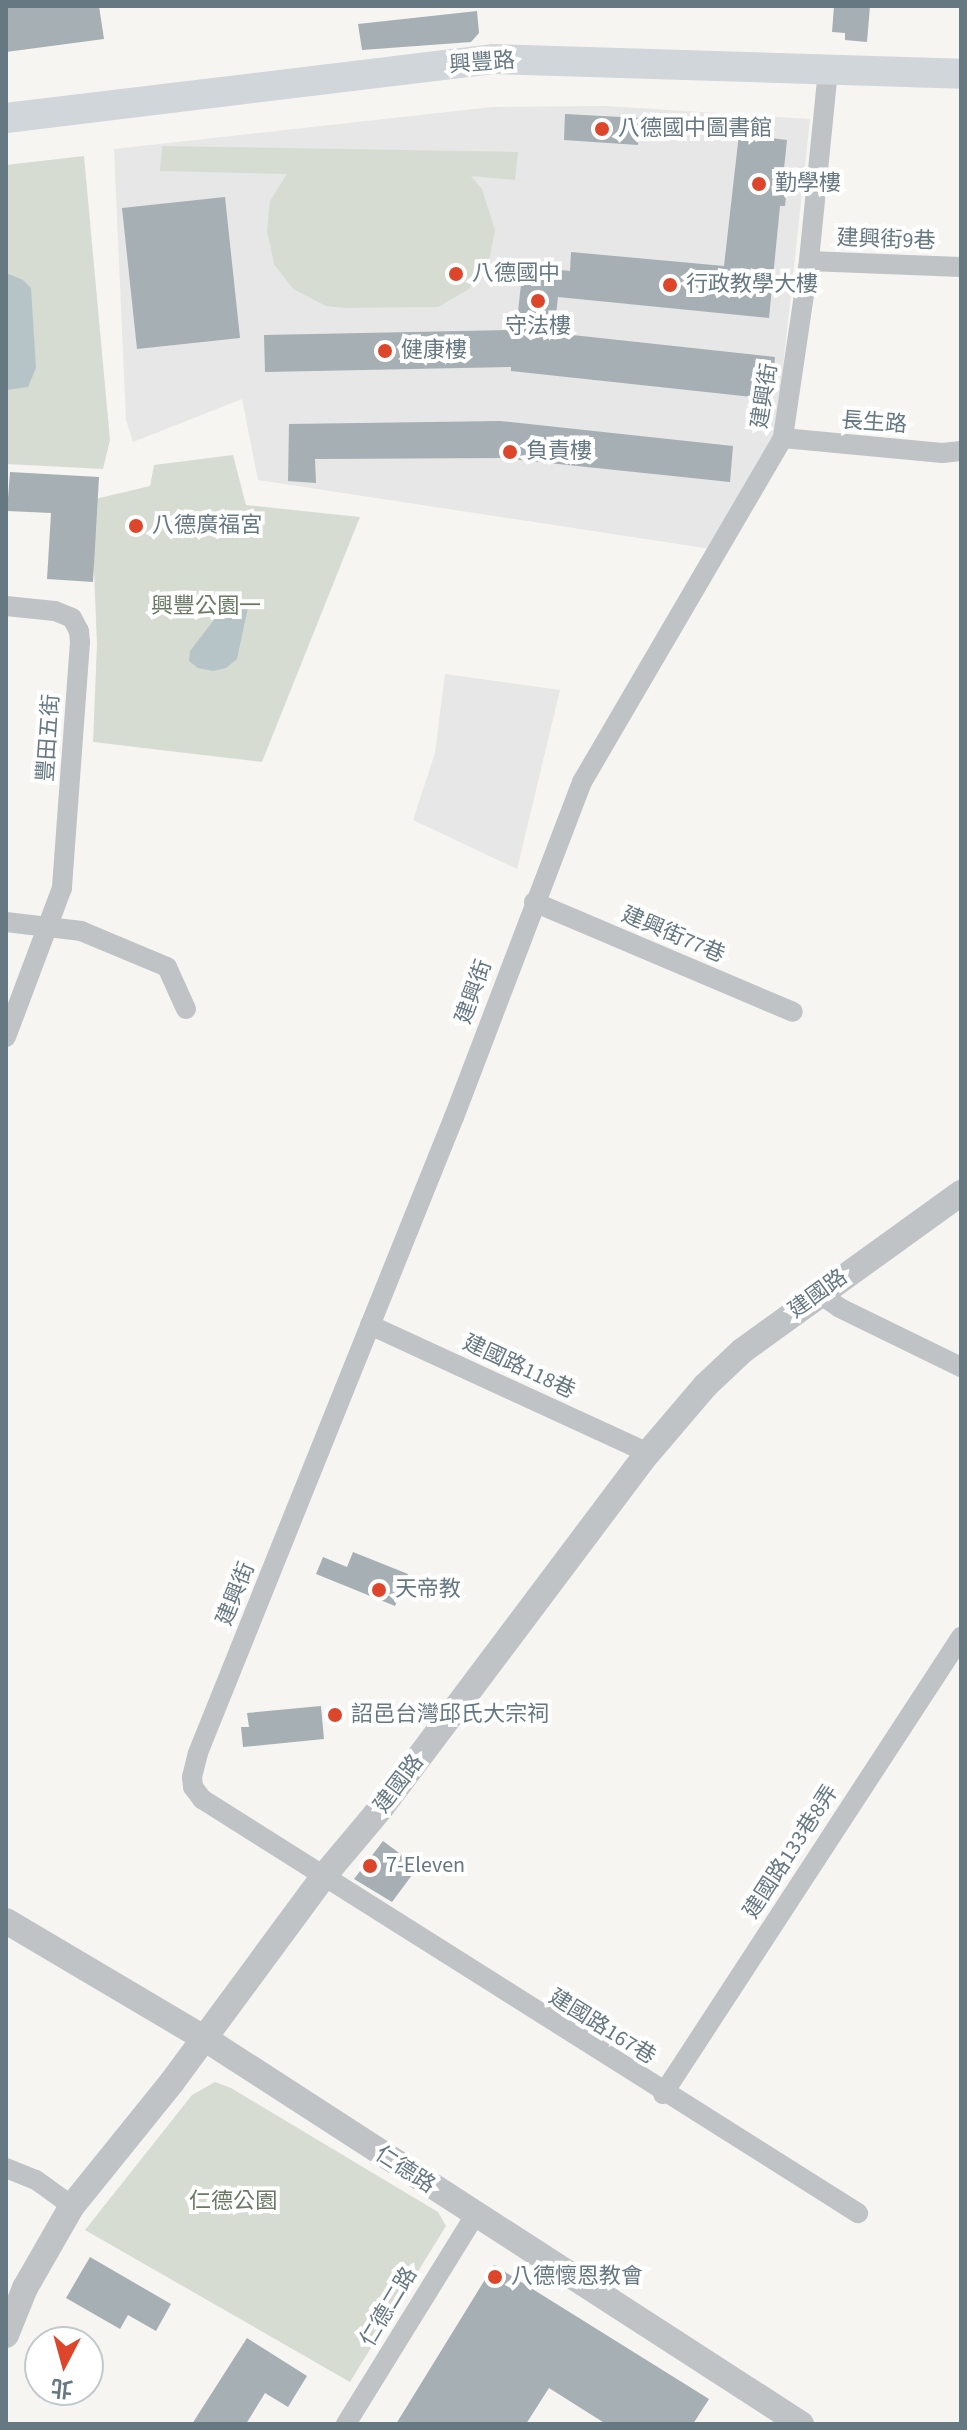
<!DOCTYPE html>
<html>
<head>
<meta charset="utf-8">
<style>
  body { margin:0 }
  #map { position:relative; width:967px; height:2430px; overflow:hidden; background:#f6f5f2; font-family:"Source Sans 3","Noto Sans TC",sans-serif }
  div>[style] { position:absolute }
  .built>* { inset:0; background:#e6e7e6 }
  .green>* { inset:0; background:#d7dcd3 }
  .water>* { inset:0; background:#b7c4c7 }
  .building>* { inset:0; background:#a6afb3 }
  .minor>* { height:20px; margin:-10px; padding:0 10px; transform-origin:10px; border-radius:10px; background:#bfc3c6 }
  .tertiary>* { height:26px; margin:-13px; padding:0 13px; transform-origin:13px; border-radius:13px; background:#bfc3c6 }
  .secondary>* { height:30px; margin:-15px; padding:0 15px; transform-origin:15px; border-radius:15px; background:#d1d6da }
  .dots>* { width:22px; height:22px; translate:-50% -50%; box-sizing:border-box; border:4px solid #fff; border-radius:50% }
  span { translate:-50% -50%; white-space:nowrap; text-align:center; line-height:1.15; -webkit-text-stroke:8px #fff; paint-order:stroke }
  .street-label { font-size:22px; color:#667882 }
  .poi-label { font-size:22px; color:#667882 }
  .left { translate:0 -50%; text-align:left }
  .park-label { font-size:22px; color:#6a7a64 }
  .frame { position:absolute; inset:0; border:8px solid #667882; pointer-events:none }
  .north { position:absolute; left:24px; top:2326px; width:80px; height:80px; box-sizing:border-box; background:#fff; border:2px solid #c2c9cd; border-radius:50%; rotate:186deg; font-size:22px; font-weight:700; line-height:32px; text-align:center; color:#667882 }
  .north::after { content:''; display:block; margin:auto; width:28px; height:36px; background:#dd462b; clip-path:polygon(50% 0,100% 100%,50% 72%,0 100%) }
</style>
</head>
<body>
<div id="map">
  <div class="built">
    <i style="clip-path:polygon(605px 106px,810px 119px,775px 441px,711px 549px,258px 480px,242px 399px,133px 442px,126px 420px,114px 149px,492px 107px)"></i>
    <i style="clip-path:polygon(445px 674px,560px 690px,517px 869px,413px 820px,435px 753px)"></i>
  </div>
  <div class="green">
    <i style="clip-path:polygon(162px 146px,518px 152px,515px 180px,471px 176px,482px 189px,495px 230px,489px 261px,469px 289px,438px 307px,345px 308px,326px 306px,293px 289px,274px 264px,267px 231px,270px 201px,287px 174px,160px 171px)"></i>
    <i style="clip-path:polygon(84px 156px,110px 440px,103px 469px,6px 464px,6px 165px)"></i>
    <i style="clip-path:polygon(233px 455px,246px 505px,360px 517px,262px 762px,93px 742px,97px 644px,91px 500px,150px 486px,154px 465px)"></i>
    <i style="clip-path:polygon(215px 2082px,231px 2088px,438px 2212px,446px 2226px,350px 2382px,85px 2230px,192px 2095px)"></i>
  </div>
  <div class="water">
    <i style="clip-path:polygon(6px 273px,23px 280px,31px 288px,36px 368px,28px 387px,6px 390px)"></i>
    <i style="clip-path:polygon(249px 603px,237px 659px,226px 668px,213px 671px,198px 668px,189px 661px,190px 651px,217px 616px)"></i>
  </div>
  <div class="building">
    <i style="clip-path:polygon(6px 6px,99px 6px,104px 39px,6px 52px)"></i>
    <i style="clip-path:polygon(834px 6px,870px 6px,867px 42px,845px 40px,845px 33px,832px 32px)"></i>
    <i style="clip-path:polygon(477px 11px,479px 33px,471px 42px,362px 50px,358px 24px)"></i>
    <i style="clip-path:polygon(565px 114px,640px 118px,638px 145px,564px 140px)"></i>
    <i style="clip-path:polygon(739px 134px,787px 140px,783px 178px,788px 178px,785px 206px,780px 206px,769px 318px,558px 297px,554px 333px,775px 357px,771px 399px,511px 371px,511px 367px,265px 372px,264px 335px,516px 330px,523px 266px,570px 271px,571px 252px,724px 266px)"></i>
    <i style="clip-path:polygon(225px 197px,240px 338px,137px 349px,122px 208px)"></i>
    <i style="clip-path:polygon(500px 421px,733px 446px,730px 482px,502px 458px,315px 459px,316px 483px,288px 481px,289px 424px)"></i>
    <i style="clip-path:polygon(10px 472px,99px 477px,93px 582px,47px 579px,51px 513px,7px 511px)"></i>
    <i style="clip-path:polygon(353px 1552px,408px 1574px,395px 1606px,316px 1574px,323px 1557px,347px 1567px)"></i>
    <i style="clip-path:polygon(321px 1706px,324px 1739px,243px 1747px,241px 1727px,249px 1727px,247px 1713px)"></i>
    <i style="clip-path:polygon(383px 1841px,418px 1867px,392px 1902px,354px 1879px)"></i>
    <i style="clip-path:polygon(90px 2257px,171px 2304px,156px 2331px,128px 2315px,120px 2329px,66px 2298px)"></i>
    <i style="clip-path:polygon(494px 2265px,709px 2399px,693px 2424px,606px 2424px,549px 2388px,526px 2424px,396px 2424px)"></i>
    <i style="clip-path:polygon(247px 2338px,307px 2376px,288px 2407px,265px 2393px,246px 2424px,192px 2424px)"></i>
  </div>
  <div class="minor">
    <i style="left:828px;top:70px;width:192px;rotate:95.7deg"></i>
    <i style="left:809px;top:261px;width:179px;rotate:98.4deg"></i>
    <i style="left:783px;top:438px;width:398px;rotate:120.3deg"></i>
    <i style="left:582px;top:782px;width:359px;rotate:110.9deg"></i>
    <i style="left:454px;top:1117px;width:686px;rotate:111.93deg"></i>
    <i style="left:198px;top:1753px;width:25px;rotate:104deg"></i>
    <i style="left:192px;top:1777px;width:10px;rotate:84deg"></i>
    <i style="left:193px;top:1787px;width:15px;rotate:53deg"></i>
    <i style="left:202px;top:1799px;width:776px;rotate:32.26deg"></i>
    <i style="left:809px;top:261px;width:152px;rotate:2.3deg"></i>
    <i style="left:783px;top:438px;width:160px;rotate:5.4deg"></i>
    <i style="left:942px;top:453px;width:19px;rotate:-6deg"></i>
    <i style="left:6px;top:606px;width:49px;rotate:5.8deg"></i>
    <i style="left:55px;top:611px;width:18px;rotate:22deg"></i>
    <i style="left:72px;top:618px;width:15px;rotate:62deg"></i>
    <i style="left:79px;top:631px;width:11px;rotate:85deg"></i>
    <i style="left:80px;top:642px;width:247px;rotate:94.2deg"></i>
    <i style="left:62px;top:888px;width:159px;rotate:110.6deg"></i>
    <i style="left:534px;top:902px;width:281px;rotate:23deg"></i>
    <i style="left:6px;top:922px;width:76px;rotate:6.8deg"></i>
    <i style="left:81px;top:931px;width:93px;rotate:22.7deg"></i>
    <i style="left:167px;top:967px;width:46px;rotate:65.7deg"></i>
    <i style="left:820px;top:1294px;width:24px;rotate:35deg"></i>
    <i style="left:840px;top:1308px;width:135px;rotate:26deg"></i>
    <i style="left:370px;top:1325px;width:306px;rotate:24.7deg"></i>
    <i style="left:663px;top:2094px;width:546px;rotate:-56.89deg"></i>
    <i style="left:6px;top:2168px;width:32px;rotate:22deg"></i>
    <i style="left:36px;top:2180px;width:44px;rotate:35.8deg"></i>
    <i style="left:346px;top:2424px;width:246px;rotate:-58.3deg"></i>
  </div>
  <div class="tertiary">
    <i style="left:6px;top:1921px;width:230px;rotate:30.6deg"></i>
    <i style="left:204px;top:2038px;width:711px;rotate:32.89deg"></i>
    <i style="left:6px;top:2335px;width:51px;rotate:-68deg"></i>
    <i style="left:25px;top:2288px;width:95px;rotate:-60.2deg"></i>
    <i style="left:72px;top:2206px;width:159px;rotate:-51.1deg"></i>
    <i style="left:172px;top:2082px;width:255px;rotate:-53.6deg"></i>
    <i style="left:323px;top:1877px;width:90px;rotate:-50deg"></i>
    <i style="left:381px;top:1808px;width:444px;rotate:-53.1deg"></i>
    <i style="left:648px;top:1453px;width:88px;rotate:-49.6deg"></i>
    <i style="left:705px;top:1386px;width:51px;rotate:-43.4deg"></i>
    <i style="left:742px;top:1351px;width:270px;rotate:-35.8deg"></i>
  </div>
  <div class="secondary">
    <i style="left:6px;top:118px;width:492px;rotate:-6.9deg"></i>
    <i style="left:494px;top:59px;width:467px;rotate:1.8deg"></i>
  </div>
  <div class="dots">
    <i style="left:602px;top:129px;background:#dd462b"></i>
    <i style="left:759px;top:184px;background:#dd462b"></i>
    <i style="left:456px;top:274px;background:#dd462b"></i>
    <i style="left:670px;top:285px;background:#dd462b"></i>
    <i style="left:538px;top:301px;background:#dd462b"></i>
    <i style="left:385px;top:351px;background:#dd462b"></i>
    <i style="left:510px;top:452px;background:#dd462b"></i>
    <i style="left:136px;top:526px;background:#dd462b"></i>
    <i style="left:379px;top:1590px;background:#dd462b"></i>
    <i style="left:335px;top:1715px;background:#dd462b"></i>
    <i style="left:370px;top:1866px;background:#dd462b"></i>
    <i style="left:495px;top:2277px;background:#dd462b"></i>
  </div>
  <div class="street-label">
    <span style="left:482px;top:63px;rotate:-4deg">興豐路</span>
    <span style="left:886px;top:240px;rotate:2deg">建興街9巷</span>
    <span style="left:765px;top:396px;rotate:-81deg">建興街</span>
    <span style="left:874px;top:423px;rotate:4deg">長生路</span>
    <span style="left:49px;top:738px;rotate:-86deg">豐田五街</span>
    <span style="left:673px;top:935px;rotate:23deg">建興街77巷</span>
    <span style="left:474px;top:992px;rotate:-70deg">建興街</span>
    <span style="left:818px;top:1294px;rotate:-36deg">建國路</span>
    <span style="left:519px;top:1367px;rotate:25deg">建國路118巷</span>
    <span style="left:236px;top:1594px;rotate:-68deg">建興街</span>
    <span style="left:399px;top:1784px;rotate:-53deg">建國路</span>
    <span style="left:791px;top:1852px;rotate:-57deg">建國路133巷8弄</span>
    <span style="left:602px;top:2027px;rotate:32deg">建國路167巷</span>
    <span style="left:405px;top:2170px;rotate:33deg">仁德路</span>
    <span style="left:389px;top:2307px;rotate:-59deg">仁德二路</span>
  </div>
  <div class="poi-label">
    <span class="left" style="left:618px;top:129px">八德國中圖書館</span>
    <span class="left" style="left:775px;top:184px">勤學樓</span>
    <span class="left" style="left:472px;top:274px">八德國中</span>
    <span class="left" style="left:686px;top:285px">行政教學大樓</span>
    <span style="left:538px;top:327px">守法樓</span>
    <span class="left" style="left:401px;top:351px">健康樓</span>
    <span class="left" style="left:526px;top:452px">負責樓</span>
    <span class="left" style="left:152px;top:526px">八德廣福宮</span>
    <span class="left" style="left:395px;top:1590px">天帝教</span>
    <span class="left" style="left:351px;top:1715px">詔邑台灣邱氏大宗祠</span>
    <span class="left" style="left:386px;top:1866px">7-Eleven</span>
    <span class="left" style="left:511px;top:2277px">八德懷恩教會</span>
  </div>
  <div class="park-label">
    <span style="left:206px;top:607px">興豐公園一</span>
    <span style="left:233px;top:2202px">仁德公園</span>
  </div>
  <div class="frame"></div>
  <div class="north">北</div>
</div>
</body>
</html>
